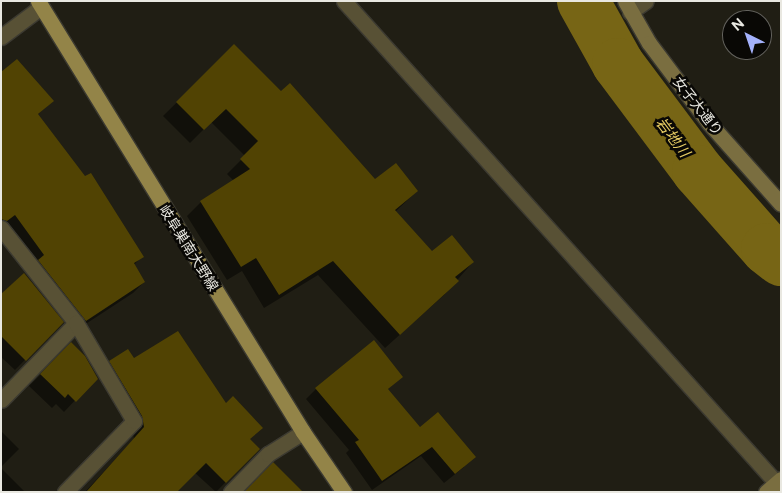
<!DOCTYPE html>
<html>
<head>
<meta charset="utf-8">
<style>
  body { margin:0 }
  #map { position:relative; width:782px; height:493px; overflow:hidden; background:#201e14; font-family:"Public Sans","Noto Sans JP",sans-serif }
  div>[style] { position:absolute }
  .shadow>* { inset:0; background:#0007 }
  .river>* { height:52px; margin:-26px; padding:0 26px; transform-origin:26px; border-radius:26px; background:#776515 }
  .building>* { inset:0; background:#514303 }
  .roads { filter:drop-shadow(1px 0 #3c3a31) drop-shadow(-1px 0 #3c3a31) drop-shadow(0 1px #3c3a31) drop-shadow(0 -1px #3c3a31) }
  .street>* { height:15px; margin:-7.5px; padding:0 7.5px; transform-origin:7.5px; border-radius:7.5px; background:#585135 }
  .secondary>* { height:15px; margin:-7.5px; padding:0 7.5px; transform-origin:7.5px; border-radius:7.5px; background:#7a6e40 }
  .primary>* { height:15px; margin:-7.5px; padding:0 7.5px; transform-origin:7.5px; border-radius:7.5px; background:#938448 }
  span { translate:-50% -50%; white-space:nowrap; text-align:center; line-height:1.15; -webkit-text-stroke:5px #090805; paint-order:stroke }
  .street-label { font-size:14px; color:#e9e8e1 }
  .water-label { font-size:15px; color:#e5cb63; font-style:italic }
  .frame { position:absolute; inset:0; border:2px solid #e9e8e1; pointer-events:none }
  .north { position:absolute; left:722px; top:10px; width:50px; height:50px; box-sizing:border-box; background:#090805; border:1px solid #63625d; border-radius:50%; rotate:319deg; font-size:14px; font-weight:700; line-height:20px; text-align:center; color:#e9e8e1 }
  .north::after { content:''; display:block; margin:auto; width:18px; height:22px; background:#a4b2fc; clip-path:polygon(50% 0,100% 100%,50% 72%,0 100%) }
</style>
</head>
<body>
<div id="map">
  <div class="shadow">
    <i style="clip-path:polygon(234px 46px,375px 181px,417px 191px,395px 212px,431px 252px,473px 262px,444px 295px,385px 348px,318px 275px,264px 308px,242px 271px,227px 280px,187px 216px,201px 202px,234px 181px,227px 174px,245px 156px,211px 122px,190px 143px,163px 116px)"></i>
    <i style="clip-path:polygon(1px 74px,53px 101px,37px 115px,142px 256px,134px 265px,144px 282px,133px 293px,75px 331px,1px 227px)"></i>
    <i style="clip-path:polygon(1px 296px,62px 322px,15px 370px,1px 357px)"></i>
    <i style="clip-path:polygon(71px 344px,96px 378px,64px 412px,56px 404px,52px 408px,29px 386px)"></i>
    <i style="clip-path:polygon(134px 360px,258px 449px,216px 492px,194px 472px,175px 492px,85px 492px,134px 439px,132px 427px,99px 372px,110px 362px)"></i>
    <i style="clip-path:polygon(401px 377px,387px 390px,420px 429px,464px 467px,444px 483px,421px 456px,372px 490px,346px 453px,349px 450px,306px 399px,316px 389px)"></i>
    <i style="clip-path:polygon(1px 431px,19px 449px,1px 467px)"></i>
    <i style="clip-path:polygon(1px 468px,25px 492px,1px 492px)"></i>
  </div>
  <div class="river">
    <i style="left:583px;top:1px;width:72px;rotate:60.9deg"></i>
    <i style="left:618px;top:64px;width:134px;rotate:53.2deg"></i>
    <i style="left:698px;top:171px;width:104px;rotate:48.5deg"></i>
    <i style="left:767px;top:249px;width:18px;rotate:38deg"></i>
  </div>
  <div class="building">
    <i style="clip-path:polygon(234px 44px,281px 91px,290px 83px,375px 179px,396px 163px,418px 191px,395px 210px,432px 251px,452px 235px,474px 262px,455px 277px,459px 281px,400px 335px,333px 261px,279px 295px,256px 258px,241px 267px,200px 201px,250px 169px,240px 159px,258px 141px,226px 109px,204px 130px,176px 102px)"></i>
    <i style="clip-path:polygon(17px 59px,54px 101px,38px 114px,85px 176px,91px 173px,144px 257px,134px 263px,145px 282px,86px 321px,38px 260px,44px 255px,15px 215px,7px 221px,1px 219px,1px 72px)"></i>
    <i style="clip-path:polygon(24px 273px,64px 322px,26px 361px,1px 336px,1px 294px)"></i>
    <i style="clip-path:polygon(178px 331px,226px 403px,233px 396px,263px 428px,250px 439px,260px 449px,226px 483px,206px 463px,177px 492px,86px 492px,144px 427px,142px 416px,109px 361px,128px 349px,134px 358px)"></i>
    <i style="clip-path:polygon(374px 340px,403px 377px,388px 389px,420px 427px,438px 412px,476px 457px,455px 474px,432px 447px,382px 481px,355px 442px,359px 440px,315px 388px)"></i>
    <i style="clip-path:polygon(71px 342px,85px 356px,98px 379px,76px 402px,68px 394px,65px 398px,40px 374px)"></i>
    <i style="clip-path:polygon(273px 462px,303px 492px,244px 492px)"></i>
  </div>
  <div class="roads">
    <div class="street">
      <i style="left:344px;top:1px;width:654px;rotate:48.1deg"></i>
      <i style="left:630px;top:12px;width:19px;rotate:-35deg"></i>
      <i style="left:1px;top:37px;width:50px;rotate:-36.9deg"></i>
      <i style="left:1px;top:228px;width:121px;rotate:51.7deg"></i>
      <i style="left:76px;top:323px;width:107px;rotate:134.2deg"></i>
      <i style="left:65px;top:492px;width:99px;rotate:-45.8deg"></i>
      <i style="left:134px;top:421px;width:114px;rotate:-120.6deg"></i>
      <i style="left:231px;top:492px;width:53px;rotate:-45.8deg"></i>
      <i style="left:268px;top:454px;width:41px;rotate:-32.2deg"></i>
    </div>
    <div class="secondary">
      <i style="left:625px;top:1px;width:48px;rotate:60.3deg"></i>
      <i style="left:649px;top:43px;width:100px;rotate:53.1deg"></i>
      <i style="left:709px;top:123px;width:108px;rotate:48.4deg"></i>
      <i style="left:766px;top:492px;width:20px;rotate:-41deg"></i>
    </div>
    <div class="primary">
      <i style="left:38px;top:1px;width:506px;rotate:58.41deg"></i>
      <i style="left:303px;top:432px;width:73px;rotate:55.7deg"></i>
    </div>
  </div>
  <div class="street-label">
    <span style="left:698px;top:106px;rotate:52deg">女子大通り</span>
    <span style="left:189px;top:248px;rotate:58deg">岐阜巣南大野線</span>
  </div>
  <div class="water-label">
    <span style="left:673px;top:137px;rotate:53deg">岩地川</span>
  </div>
  <div class="frame"></div>
  <div class="north">N</div>
</div>
</body>
</html>
